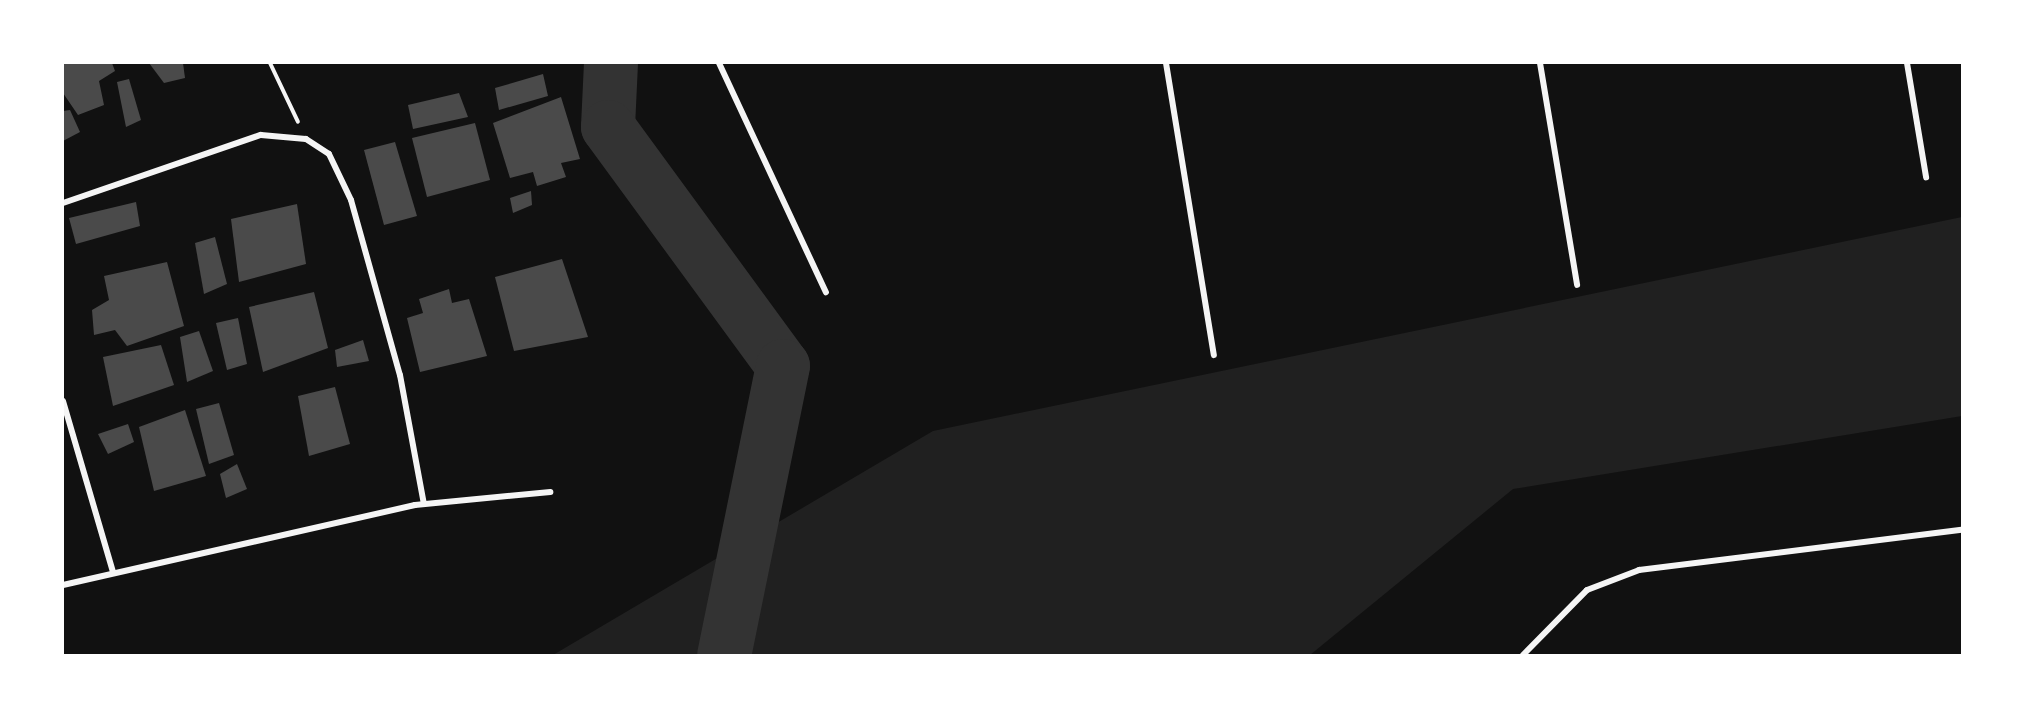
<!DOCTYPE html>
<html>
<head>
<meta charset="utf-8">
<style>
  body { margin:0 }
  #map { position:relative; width:2025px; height:718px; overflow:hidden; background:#111; font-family:"Asap Condensed",sans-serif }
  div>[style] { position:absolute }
  .green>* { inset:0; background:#202020 }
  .river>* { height:54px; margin:-27px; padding:0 27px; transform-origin:27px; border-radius:27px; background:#333 }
  .building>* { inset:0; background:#4a4a4a }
  .path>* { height:4px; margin:-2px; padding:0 2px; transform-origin:2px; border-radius:2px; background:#f5f5f5 }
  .minor>* { height:6px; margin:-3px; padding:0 3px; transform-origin:3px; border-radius:3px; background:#f5f5f5 }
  span { translate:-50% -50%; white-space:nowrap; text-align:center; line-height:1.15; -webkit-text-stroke:6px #fff; paint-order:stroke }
  .frame { position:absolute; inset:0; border:64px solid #fff; pointer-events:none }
</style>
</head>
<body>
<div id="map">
  <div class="green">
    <i style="clip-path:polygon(1962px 217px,1962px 416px,1513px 489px,1310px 655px,553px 655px,933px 431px)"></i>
  </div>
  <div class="river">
    <i style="left:611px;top:63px;width:64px;rotate:92.7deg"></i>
    <i style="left:608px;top:127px;width:296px;rotate:53.8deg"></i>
    <i style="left:783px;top:366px;width:295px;rotate:101.5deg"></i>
  </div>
  <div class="building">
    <i style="clip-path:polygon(63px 63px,112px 63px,115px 71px,99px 81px,104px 105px,78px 115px,63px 93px)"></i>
    <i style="clip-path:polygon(149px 63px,183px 63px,185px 78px,164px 83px)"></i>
    <i style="clip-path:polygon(543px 74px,548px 96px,499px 110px,495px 88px)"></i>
    <i style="clip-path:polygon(129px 79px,141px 120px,126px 127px,117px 82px)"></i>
    <i style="clip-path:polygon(459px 93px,468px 117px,413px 129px,408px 105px)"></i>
    <i style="clip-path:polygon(561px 97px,580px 159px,561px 163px,566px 177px,537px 186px,533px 172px,510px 178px,493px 123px)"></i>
    <i style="clip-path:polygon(70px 110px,80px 132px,63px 141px,63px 111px)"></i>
    <i style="clip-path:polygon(475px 123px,490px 180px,427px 197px,412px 138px)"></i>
    <i style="clip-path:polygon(395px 142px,417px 216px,384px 225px,364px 150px)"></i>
    <i style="clip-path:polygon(531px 191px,532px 205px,513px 213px,510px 198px)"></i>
    <i style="clip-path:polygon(136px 202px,140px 226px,76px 244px,69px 218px)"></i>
    <i style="clip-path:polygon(297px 204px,306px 264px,239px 282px,231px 219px)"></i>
    <i style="clip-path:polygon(215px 237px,227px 284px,204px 294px,195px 243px)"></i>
    <i style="clip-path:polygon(562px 259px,588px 337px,514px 351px,495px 277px)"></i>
    <i style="clip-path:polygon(167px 262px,184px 326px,127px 346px,115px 330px,94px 335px,92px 310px,109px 300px,104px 276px)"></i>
    <i style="clip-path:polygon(449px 289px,452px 303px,469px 299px,487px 356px,420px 372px,407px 318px,423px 313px,419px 299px)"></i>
    <i style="clip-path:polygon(314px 292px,328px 348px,263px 372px,249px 307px)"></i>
    <i style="clip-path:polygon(238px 318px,247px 364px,227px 370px,216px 323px)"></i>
    <i style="clip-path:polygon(199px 331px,213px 371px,187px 382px,180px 337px)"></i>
    <i style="clip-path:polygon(363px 340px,369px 361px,337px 367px,335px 350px)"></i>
    <i style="clip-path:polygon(161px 345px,174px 385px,113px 406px,103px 357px)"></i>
    <i style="clip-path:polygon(335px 387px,350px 444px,309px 456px,298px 396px)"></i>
    <i style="clip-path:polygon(219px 403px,234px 455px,209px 464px,196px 409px)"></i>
    <i style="clip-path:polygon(185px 410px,206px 476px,154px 491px,139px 427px)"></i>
    <i style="clip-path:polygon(128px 424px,134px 442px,108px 454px,98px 434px)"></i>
    <i style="clip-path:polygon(237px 464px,247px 489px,226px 498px,220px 474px)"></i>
  </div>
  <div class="path">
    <i style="left:270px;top:63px;width:65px;rotate:64.6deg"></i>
  </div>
  <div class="minor">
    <i style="left:719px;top:63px;width:253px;rotate:65deg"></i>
    <i style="left:1166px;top:63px;width:296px;rotate:80.7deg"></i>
    <i style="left:1540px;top:63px;width:225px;rotate:80.5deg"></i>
    <i style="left:1907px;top:63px;width:116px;rotate:80.5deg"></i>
    <i style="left:63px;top:203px;width:209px;rotate:-19deg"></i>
    <i style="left:261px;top:135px;width:45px;rotate:5.1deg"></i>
    <i style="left:306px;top:139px;width:27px;rotate:33deg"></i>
    <i style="left:329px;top:154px;width:51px;rotate:64.4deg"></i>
    <i style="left:351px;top:200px;width:182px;rotate:74.4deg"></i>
    <i style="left:400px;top:375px;width:131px;rotate:79.5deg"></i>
    <i style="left:63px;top:401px;width:178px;rotate:73.7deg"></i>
    <i style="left:63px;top:585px;width:361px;rotate:-12.8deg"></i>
    <i style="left:415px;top:505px;width:136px;rotate:-5.5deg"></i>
    <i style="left:1523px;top:655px;width:91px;rotate:-45.4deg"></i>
    <i style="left:1587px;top:590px;width:56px;rotate:-21deg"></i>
    <i style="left:1639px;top:570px;width:325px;rotate:-7.1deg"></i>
  </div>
  <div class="frame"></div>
</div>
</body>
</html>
